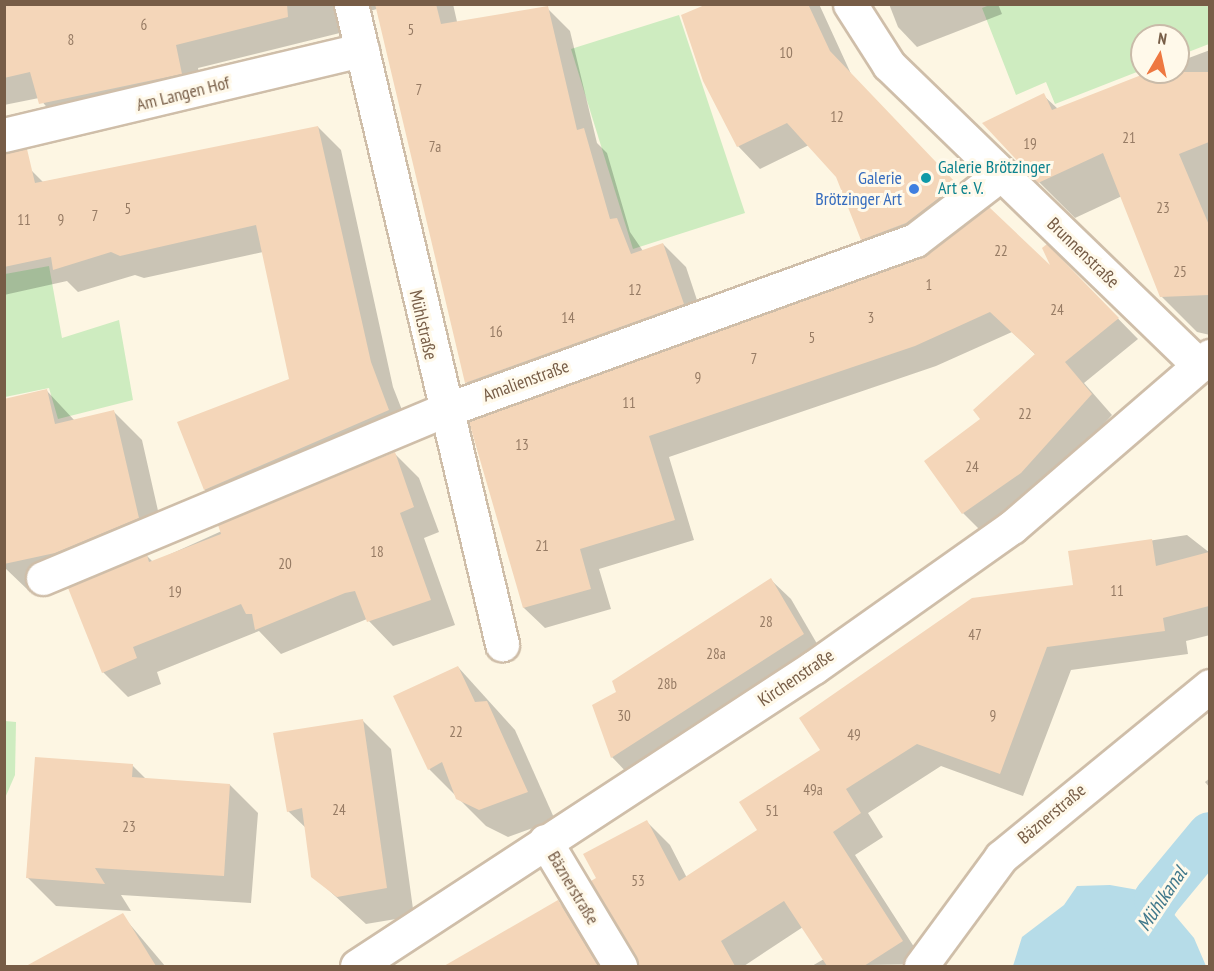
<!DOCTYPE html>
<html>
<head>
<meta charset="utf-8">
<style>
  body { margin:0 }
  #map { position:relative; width:1214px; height:971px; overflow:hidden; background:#fdf6e3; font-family:"PT Sans Narrow",sans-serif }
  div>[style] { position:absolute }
  .green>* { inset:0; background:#ceecc0 }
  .water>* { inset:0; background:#b6dce8 }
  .shadow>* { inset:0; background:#0003 }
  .canal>* { height:46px; margin:-23px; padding:0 23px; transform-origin:23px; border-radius:23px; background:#b6dce8 }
  .building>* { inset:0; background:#f4d6b9 }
  .roads { filter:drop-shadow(2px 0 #cfbea9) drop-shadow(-2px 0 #cfbea9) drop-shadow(0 2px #cfbea9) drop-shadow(0 -2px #cfbea9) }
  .street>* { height:33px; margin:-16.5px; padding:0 16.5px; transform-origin:16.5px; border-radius:16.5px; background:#fff }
  .dots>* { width:16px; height:16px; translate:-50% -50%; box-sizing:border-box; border:3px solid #fff9ea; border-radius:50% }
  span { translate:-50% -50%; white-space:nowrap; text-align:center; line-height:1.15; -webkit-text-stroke:6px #fff9ea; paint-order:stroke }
  .number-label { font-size:15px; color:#967b64 }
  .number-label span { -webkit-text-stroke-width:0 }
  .street-label { font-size:18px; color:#775d47 }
  .culture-label { font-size:18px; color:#0d838f }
  .left { translate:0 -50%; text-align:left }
  .shop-label { font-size:18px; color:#366cbe }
  .right { translate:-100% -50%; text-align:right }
  .water-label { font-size:20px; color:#40788b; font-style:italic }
  .frame { position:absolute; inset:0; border:6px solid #775d47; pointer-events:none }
  .north { position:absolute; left:1130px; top:24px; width:60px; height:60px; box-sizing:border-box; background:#fff9ea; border:2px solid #c9bba9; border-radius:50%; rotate:9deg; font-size:16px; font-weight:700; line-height:24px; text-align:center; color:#775d47 }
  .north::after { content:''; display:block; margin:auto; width:21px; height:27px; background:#ee7841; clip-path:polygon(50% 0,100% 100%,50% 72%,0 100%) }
</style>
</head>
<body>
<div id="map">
  <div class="green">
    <i style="clip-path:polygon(992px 4px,1209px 5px,1209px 44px,1178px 56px,1178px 36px,1142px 36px,1142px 70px,1055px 104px,1046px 82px,1016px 95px,982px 8px)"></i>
    <i style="clip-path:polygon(679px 15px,745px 213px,633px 249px,571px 49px)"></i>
    <i style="clip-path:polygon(49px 266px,62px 338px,119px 320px,133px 400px,58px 419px,49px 388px,5px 397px,5px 274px)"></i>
    <i style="clip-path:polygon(5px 721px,16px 722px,15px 775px,5px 798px)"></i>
  </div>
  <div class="water">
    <i style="clip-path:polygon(1110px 885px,1144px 891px,1167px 906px,1194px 938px,1206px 966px,1013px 966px,1022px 937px,1064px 905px,1077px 886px)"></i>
  </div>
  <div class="shadow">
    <i style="clip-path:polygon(4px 4px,453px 4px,496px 194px,547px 8px,570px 31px,597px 143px,607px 153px,630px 232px,643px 251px,663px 244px,686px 267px,706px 327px,489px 405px,466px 382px,377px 9px,362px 13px,356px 29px,198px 68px,204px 96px,63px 126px,39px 98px,4px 105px)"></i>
    <i style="clip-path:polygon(710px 4px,819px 4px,852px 76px,978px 207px,885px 261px,862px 239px,837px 176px,809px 145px,760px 169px,738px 146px)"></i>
    <i style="clip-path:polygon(889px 4px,998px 4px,1002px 14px,917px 47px,898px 27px)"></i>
    <i style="clip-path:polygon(1210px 50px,1210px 335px,1197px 332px,1161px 296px,1122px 196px,1075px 218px,1039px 182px,1043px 95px,1058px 109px,1153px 72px,1178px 72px,1178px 62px)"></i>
    <i style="clip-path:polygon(318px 127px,341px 150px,393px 387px,411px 433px,228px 513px,205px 490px,179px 422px,291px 380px,263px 252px,144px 278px,135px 275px,78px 292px,67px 281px,4px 295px,4px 177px,32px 171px,43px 182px)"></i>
    <i style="clip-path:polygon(1047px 246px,1138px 339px,1084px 383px,1112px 415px,1041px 493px,984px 534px,963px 513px,982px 419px,1036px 355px,1012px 332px,936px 366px,669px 457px,694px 540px,599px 569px,611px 609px,545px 628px,524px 608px,471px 423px,1054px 271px)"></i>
    <i style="clip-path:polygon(47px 391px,75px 421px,114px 412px,142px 440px,166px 546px,145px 554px,153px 562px,394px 453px,419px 478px,439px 532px,424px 538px,455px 625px,393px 646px,367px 619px,281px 654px,259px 631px,157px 672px,161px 684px,128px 697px,103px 672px,89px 579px,30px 592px,4px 567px,4px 401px)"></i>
    <i style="clip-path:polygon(1187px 535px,1210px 553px,1210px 635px,1186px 641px,1188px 654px,1071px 670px,1023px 796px,941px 766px,868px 813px,883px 837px,855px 855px,925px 964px,812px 966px,824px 959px,803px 927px,744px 966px,638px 966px,598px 878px,647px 822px,670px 845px,687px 878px,759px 831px,1074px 586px,1070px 553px)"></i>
    <i style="clip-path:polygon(771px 580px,791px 599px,823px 654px,631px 777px,612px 757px,618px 693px)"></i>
    <i style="clip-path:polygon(458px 667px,515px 730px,555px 820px,508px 837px,486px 826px,429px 769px)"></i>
    <i style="clip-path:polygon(363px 721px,391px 749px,414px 916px,366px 924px,313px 876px,307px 829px,288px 811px)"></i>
    <i style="clip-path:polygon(132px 765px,147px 780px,230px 785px,258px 813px,251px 903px,121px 895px,131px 911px,56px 906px,28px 878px)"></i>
    <i style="clip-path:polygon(1210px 778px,1210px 788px,1205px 782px)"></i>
    <i style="clip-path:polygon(558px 902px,581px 925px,606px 966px,456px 966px)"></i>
    <i style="clip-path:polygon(122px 915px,165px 966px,30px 966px)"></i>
  </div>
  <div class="canal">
    <i style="left:1121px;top:966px;width:76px;rotate:-61.8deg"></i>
    <i style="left:1157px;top:899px;width:83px;rotate:-50.4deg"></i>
  </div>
  <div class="building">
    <i style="clip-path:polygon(4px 4px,287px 4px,288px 17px,176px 45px,182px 74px,39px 104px,30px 72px,4px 78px)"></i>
    <i style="clip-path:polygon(375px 4px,436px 4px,441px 24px,548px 6px,577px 130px,584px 128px,610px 219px,617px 218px,631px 254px,663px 243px,684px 304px,465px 383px)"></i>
    <i style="clip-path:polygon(707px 4px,808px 4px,830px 51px,957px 184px,906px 223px,861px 240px,836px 177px,787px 123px,737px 147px,703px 81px,681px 15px)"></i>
    <i style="clip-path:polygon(1149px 72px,1209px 72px,1209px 142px,1179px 154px,1209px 225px,1209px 295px,1160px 297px,1103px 153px,1038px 183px,982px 123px,1044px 93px,1052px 110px)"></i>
    <i style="clip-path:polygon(318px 126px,371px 362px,389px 410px,204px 490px,177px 422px,289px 379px,256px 225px,120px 256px,111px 252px,53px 270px,51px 257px,4px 267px,4px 153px,27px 149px,35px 183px)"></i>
    <i style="clip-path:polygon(989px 207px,1050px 265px,1042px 248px,1047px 244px,1119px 318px,1065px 362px,1092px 394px,1021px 473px,962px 514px,924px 461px,980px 419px,973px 410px,1035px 354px,990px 312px,915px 346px,649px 436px,675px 520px,580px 549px,591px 589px,523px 608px,469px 422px,921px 258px)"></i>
    <i style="clip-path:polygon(47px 389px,55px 424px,114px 410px,139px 518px,55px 553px,4px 564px,4px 399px)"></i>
    <i style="clip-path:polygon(395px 452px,414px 507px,400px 513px,431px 600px,367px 622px,355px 591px,345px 593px,255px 630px,252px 614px,246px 614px,241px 604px,133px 647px,137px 658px,102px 673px,68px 588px,147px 555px,149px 562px,221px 534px,218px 525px)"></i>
    <i style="clip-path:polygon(1152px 539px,1156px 566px,1209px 552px,1209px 606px,1163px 618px,1165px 631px,1047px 647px,1000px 774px,917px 744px,846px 789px,861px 813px,833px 832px,903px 941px,864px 966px,827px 966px,784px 901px,721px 941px,735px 966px,639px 966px,591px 881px,596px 878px,583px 854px,647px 820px,679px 881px,757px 830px,739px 802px,820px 750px,799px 718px,972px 598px,1073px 585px,1068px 551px)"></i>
    <i style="clip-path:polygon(771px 578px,804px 634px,611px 758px,592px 705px,616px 692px,612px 681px)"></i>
    <i style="clip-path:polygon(458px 666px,475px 702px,487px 701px,528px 792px,479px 810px,456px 799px,442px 762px,428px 770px,393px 696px)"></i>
    <i style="clip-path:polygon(363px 719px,387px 888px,337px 897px,311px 877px,302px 808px,287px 812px,273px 733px)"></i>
    <i style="clip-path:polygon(35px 757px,133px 764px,132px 777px,230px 784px,224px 876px,95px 868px,105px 884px,26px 878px)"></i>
    <i style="clip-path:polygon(558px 900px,598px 966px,444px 966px)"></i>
    <i style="clip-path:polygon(123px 913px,156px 966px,26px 966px)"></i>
  </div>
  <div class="roads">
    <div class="street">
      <i style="left:351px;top:4px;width:658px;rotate:76.72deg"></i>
      <i style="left:850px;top:4px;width:72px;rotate:57.4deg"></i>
      <i style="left:889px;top:65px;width:431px;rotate:44.1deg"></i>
      <i style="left:4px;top:135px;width:368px;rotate:-13.4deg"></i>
      <i style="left:43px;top:578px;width:433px;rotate:-22.7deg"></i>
      <i style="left:443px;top:411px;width:502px;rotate:-19.91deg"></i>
      <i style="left:915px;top:240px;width:108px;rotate:-37.5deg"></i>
      <i style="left:545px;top:841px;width:146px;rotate:59deg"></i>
      <i style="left:357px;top:966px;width:546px;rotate:-33.2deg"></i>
      <i style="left:814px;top:667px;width:242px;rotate:-35.3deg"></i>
      <i style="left:1012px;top:527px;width:262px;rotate:-40.8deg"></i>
      <i style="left:921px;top:966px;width:135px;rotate:-53.7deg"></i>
      <i style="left:1001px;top:857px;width:270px;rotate:-39.3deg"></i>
    </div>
  </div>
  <div class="dots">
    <i style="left:926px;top:178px;background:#0f9aa8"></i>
    <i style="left:914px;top:189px;background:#3f7fe0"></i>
  </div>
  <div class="number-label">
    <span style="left:144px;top:25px">6</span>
    <span style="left:411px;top:30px">5</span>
    <span style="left:71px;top:40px">8</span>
    <span style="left:786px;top:53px">10</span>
    <span style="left:419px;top:90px">7</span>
    <span style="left:837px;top:117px">12</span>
    <span style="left:1129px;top:138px">21</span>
    <span style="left:1030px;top:144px">19</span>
    <span style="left:435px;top:147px">7a</span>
    <span style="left:1163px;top:208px">23</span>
    <span style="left:128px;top:209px">5</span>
    <span style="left:95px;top:216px">7</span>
    <span style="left:24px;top:220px">11</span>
    <span style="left:61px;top:220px">9</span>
    <span style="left:1001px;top:251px">22</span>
    <span style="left:1180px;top:272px">25</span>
    <span style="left:929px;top:285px">1</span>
    <span style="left:635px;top:290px">12</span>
    <span style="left:1057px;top:310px">24</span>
    <span style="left:568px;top:318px">14</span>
    <span style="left:871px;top:318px">3</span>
    <span style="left:496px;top:332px">16</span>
    <span style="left:812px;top:338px">5</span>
    <span style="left:754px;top:359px">7</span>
    <span style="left:698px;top:378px">9</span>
    <span style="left:629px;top:403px">11</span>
    <span style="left:1025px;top:414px">22</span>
    <span style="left:522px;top:445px">13</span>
    <span style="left:972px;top:467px">24</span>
    <span style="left:542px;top:546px">21</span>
    <span style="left:377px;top:552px">18</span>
    <span style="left:285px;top:564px">20</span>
    <span style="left:1117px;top:591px">11</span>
    <span style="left:175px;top:592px">19</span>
    <span style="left:766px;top:622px">28</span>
    <span style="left:975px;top:635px">47</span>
    <span style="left:716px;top:654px">28a</span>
    <span style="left:667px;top:684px">28b</span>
    <span style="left:624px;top:716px">30</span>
    <span style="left:993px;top:716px">9</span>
    <span style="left:456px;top:732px">22</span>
    <span style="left:854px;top:735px">49</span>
    <span style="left:813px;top:790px">49a</span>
    <span style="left:339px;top:810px">24</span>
    <span style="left:772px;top:811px">51</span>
    <span style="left:129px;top:827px">23</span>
    <span style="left:638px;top:881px">53</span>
  </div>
  <div class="street-label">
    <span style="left:183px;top:94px;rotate:-14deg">Am Langen Hof</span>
    <span style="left:1083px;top:253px;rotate:44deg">Brunnenstraße</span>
    <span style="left:423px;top:325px;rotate:77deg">Mühlstraße</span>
    <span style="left:526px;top:381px;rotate:-20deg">Amalienstraße</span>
    <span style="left:796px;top:678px;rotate:-34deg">Kirchenstraße</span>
    <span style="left:1052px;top:814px;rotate:-40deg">Bäznerstraße</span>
    <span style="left:573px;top:888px;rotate:59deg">Bäznerstraße</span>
  </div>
  <div class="culture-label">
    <span class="left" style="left:938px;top:178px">Galerie Brötzinger<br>Art e. V.</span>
  </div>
  <div class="shop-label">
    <span class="right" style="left:902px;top:189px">Galerie<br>Brötzinger Art</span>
  </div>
  <div class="water-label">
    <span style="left:1162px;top:899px;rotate:-56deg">Mühlkanal</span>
  </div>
  <div class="frame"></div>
  <div class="north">N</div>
</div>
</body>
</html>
